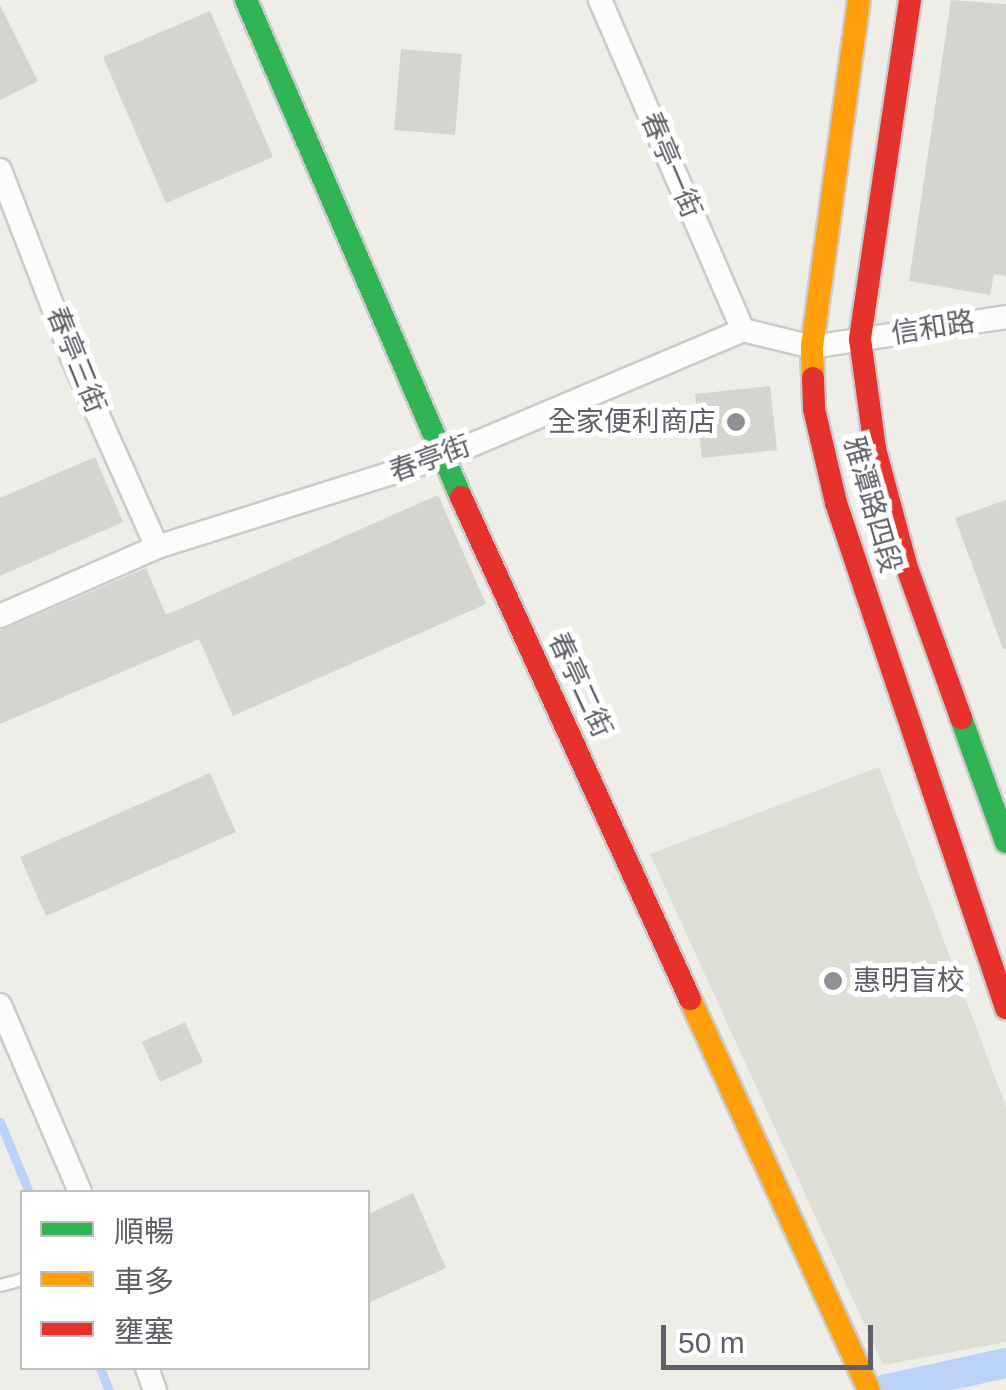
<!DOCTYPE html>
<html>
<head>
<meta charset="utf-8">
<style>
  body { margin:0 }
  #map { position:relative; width:1006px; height:1390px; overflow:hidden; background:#eeede8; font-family:Arial,"Noto Sans TC",sans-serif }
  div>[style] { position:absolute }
  .education>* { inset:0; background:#deddd6 }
  .stream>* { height:9px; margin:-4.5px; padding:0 4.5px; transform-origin:4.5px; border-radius:4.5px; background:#bdd2f7 }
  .canal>* { height:30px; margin:-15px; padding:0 15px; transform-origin:15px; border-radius:15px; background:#bdd2f7 }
  .building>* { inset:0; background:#d4d4d1 }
  .roads { filter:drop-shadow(2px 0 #cbcbca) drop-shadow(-2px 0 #cbcbca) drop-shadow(0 2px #cbcbca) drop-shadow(0 -2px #cbcbca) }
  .lane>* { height:11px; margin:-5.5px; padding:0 5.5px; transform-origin:5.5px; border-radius:5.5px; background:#fcfcfc }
  .street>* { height:22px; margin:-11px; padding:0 11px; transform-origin:11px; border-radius:11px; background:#fcfcfc }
  .fast>* { height:22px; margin:-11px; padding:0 11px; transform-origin:11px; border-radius:11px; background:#30b455 }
  .slow>* { height:22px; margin:-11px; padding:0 11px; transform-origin:11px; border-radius:11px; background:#ff9f0a }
  .jam>* { height:22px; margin:-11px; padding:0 11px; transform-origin:11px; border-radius:11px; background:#e5322d }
  .dots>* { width:28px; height:28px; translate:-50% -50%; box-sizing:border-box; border:5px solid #fff; border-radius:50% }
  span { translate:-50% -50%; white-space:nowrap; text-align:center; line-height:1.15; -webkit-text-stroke:10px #fff; paint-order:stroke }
  .street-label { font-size:28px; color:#5e6066 }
  .poi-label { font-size:28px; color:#5e6066 }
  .right { translate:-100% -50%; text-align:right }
  .left { translate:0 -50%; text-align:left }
  .legend { position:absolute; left:20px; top:1190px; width:350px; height:180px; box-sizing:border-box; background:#fff; border:2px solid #bfbfc2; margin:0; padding:12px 18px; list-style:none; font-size:30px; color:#5e6066 }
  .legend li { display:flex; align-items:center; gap:20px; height:50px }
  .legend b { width:50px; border:2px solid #bfbfc2 }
  .scale { position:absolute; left:661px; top:1325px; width:212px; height:45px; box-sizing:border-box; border:5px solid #5e6066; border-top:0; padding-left:12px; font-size:30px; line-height:35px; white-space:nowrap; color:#5e6066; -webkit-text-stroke:8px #fff; paint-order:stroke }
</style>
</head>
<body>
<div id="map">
  <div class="education">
    <i style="clip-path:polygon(879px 767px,1006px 1107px,1006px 1342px,883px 1365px,650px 854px)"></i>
  </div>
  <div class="stream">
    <i style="left:0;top:1122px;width:76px;rotate:67.5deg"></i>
    <i style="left:100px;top:1368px;width:24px;rotate:68deg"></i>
  </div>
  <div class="canal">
    <i style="left:883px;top:1390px;width:126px;rotate:-12.4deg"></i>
  </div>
  <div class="building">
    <i style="clip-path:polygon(951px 0,1006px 4px,1006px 276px,994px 274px,990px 295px,909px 281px)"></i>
    <i style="clip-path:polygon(0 5px,38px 81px,0 100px)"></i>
    <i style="clip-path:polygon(210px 11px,273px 157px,166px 203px,103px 57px)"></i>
    <i style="clip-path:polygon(401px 49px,462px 54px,455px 135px,394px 130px)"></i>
    <i style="clip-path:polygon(770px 386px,777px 450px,702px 458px,695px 394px)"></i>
    <i style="clip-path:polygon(95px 457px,123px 522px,0 576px,0 498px)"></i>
    <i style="clip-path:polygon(438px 495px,486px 604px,233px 716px,199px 639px,0 724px,0 631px,146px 568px,166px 615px)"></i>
    <i style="clip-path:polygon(1006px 500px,1006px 649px,1003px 649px,955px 518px)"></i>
    <i style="clip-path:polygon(210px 773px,236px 832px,46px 916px,20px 857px)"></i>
    <i style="clip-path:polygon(185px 1022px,203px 1062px,160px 1082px,142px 1042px)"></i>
    <i style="clip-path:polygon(413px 1193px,446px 1268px,368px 1303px,368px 1214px)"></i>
  </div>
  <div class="roads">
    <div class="lane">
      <i style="left:0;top:1285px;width:23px;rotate:-15deg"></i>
    </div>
    <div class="street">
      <i style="left:600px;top:0;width:360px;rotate:66.6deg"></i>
      <i style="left:0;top:170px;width:200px;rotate:68.9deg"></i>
      <i style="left:72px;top:357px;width:208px;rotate:65.9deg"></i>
      <i style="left:0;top:616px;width:171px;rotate:-23.7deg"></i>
      <i style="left:157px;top:547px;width:300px;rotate:-17.5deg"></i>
      <i style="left:443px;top:457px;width:326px;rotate:-22.9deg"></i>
      <i style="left:743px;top:330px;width:71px;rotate:13.8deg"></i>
      <i style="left:812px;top:347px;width:196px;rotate:-8.8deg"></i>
      <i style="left:0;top:1005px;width:203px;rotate:66.8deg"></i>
      <i style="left:147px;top:1368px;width:23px;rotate:70deg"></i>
    </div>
    <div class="fast">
      <i style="left:246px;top:0;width:542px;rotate:66.61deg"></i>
      <i style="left:961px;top:718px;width:132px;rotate:70.1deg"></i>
    </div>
    <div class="slow">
      <i style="left:813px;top:378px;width:31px;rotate:-92deg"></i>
      <i style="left:812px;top:347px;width:350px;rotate:-82.3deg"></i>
      <i style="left:690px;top:999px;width:430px;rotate:65.4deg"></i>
    </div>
    <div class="jam">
      <i style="left:910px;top:0;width:343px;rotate:98.4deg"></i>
      <i style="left:860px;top:339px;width:111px;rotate:82.2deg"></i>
      <i style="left:875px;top:449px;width:120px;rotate:75deg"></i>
      <i style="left:906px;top:565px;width:163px;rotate:70.2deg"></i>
      <i style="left:813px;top:378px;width:31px;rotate:88deg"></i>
      <i style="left:814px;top:409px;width:97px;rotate:76.8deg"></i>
      <i style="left:836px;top:503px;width:533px;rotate:71.4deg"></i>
      <i style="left:461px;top:497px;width:552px;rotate:65.48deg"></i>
    </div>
  </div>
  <div class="dots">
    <i style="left:736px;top:422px;background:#909194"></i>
    <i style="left:833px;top:981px;background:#909194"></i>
  </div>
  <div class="street-label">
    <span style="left:671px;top:165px;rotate:67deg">春亭一街</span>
    <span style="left:933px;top:328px;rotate:-9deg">信和路</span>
    <span style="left:76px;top:360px;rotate:68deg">春亭三街</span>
    <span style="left:430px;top:459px;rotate:-20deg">春亭街</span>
    <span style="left:872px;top:505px;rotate:74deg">雅潭路四段</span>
    <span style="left:580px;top:685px;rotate:65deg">春亭二街</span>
  </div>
  <div class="poi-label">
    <span class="right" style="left:716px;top:422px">全家便利商店</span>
    <span class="left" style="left:853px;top:981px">惠明盲校</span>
  </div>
  <ul class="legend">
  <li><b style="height:12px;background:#30b455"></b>順暢</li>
  <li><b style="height:12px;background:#ff9f0a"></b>車多</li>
  <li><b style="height:12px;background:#e5322d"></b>壅塞</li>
  </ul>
  <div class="scale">50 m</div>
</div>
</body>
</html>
